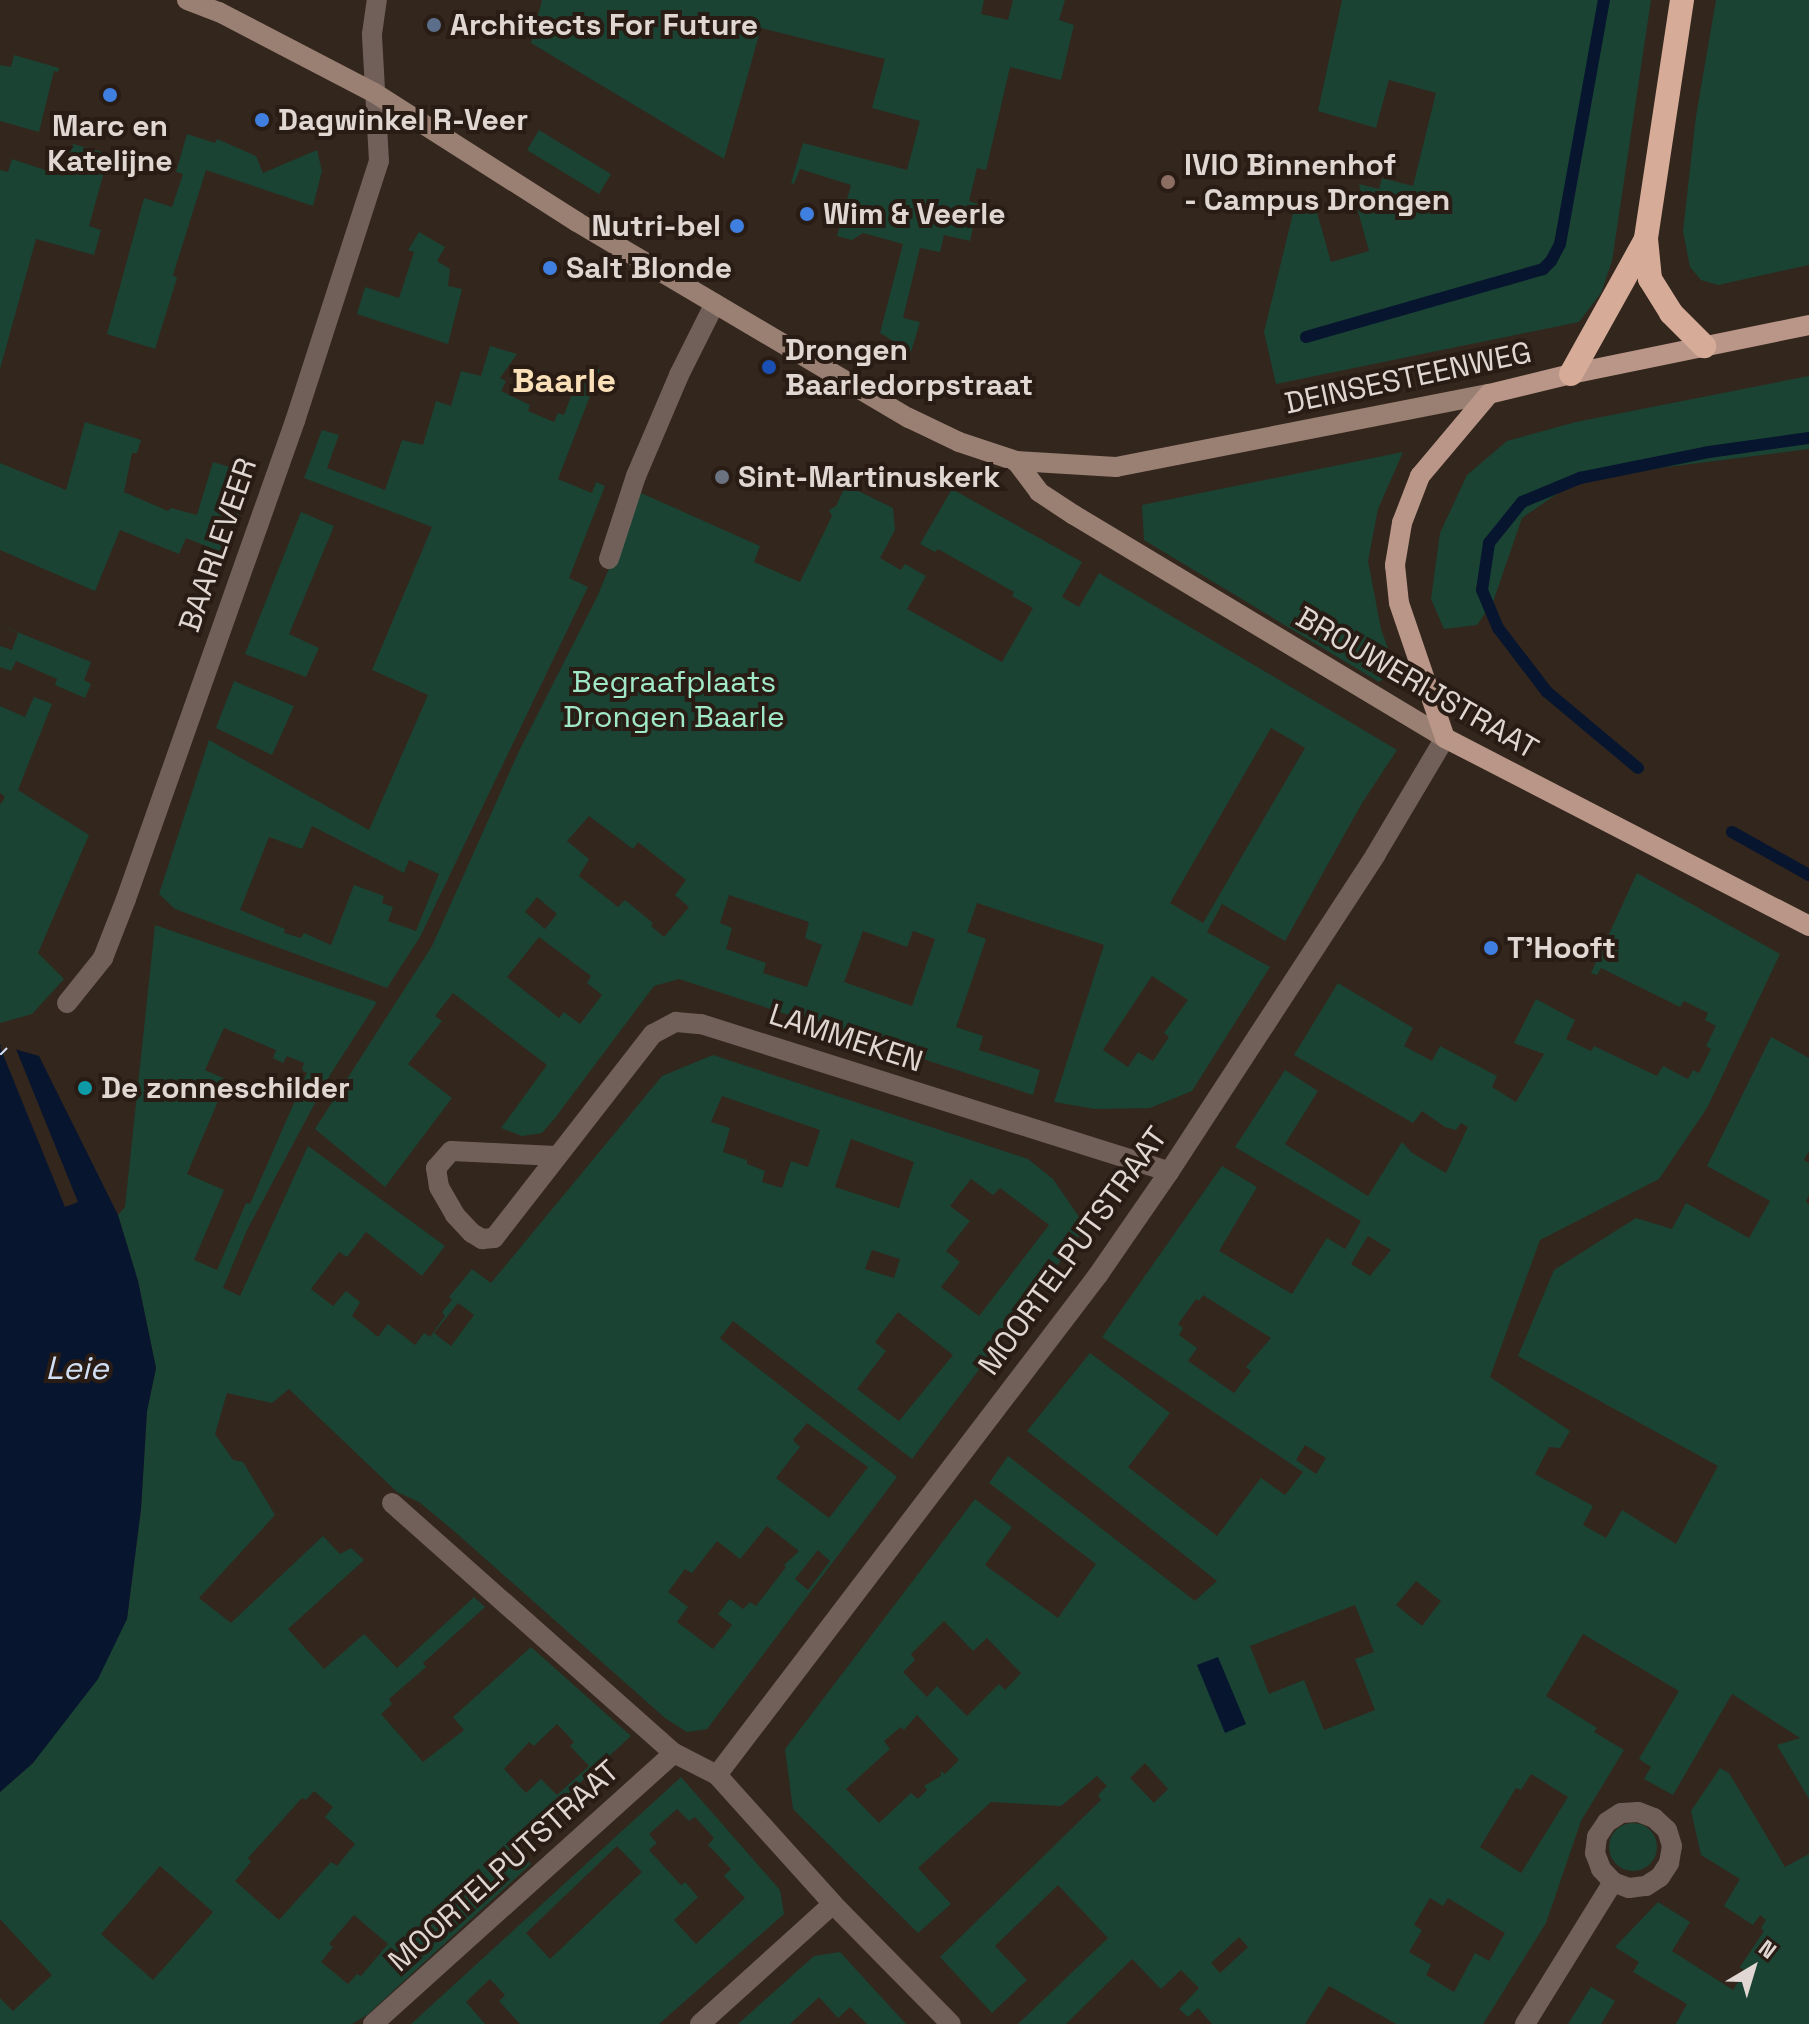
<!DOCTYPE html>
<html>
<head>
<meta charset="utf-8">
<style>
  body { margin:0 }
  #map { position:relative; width:1809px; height:2024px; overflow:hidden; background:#33261d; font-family:"Space Grotesk",sans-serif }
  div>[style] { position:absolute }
  .green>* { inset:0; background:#1a4333 }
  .round { border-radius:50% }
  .water>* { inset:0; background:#07152f }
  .pier>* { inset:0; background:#33261d }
  .stream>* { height:12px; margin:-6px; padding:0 6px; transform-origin:6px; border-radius:6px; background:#07152f }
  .ferry>* { height:2px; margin-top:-1px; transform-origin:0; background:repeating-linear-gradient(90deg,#d1dff5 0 10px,transparent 0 18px) }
  .minor>* { height:20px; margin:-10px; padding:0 10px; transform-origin:10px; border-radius:10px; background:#716059 }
  .secondary>* { height:20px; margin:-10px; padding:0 10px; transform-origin:10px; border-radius:10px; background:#9a7f73 }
  .primary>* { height:20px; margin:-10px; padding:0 10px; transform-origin:10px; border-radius:10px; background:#b99687 }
  .motorway>* { height:24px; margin:-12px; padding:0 12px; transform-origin:12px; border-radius:12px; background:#d6ac99 }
  .dots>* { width:22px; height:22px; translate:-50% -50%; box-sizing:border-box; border:4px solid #291c14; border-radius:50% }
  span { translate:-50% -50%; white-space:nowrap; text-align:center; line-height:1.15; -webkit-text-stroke:8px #291c14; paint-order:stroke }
  .poi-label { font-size:30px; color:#e1d7d2; font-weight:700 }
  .left { translate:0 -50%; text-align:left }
  .right { translate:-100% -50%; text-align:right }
  .street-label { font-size:30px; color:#e1d7d2 }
  .park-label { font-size:30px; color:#a0e9c8 }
  .water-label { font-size:32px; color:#d1dff5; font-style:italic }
  .quarter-label { font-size:34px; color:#fae0b8; font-weight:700 }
  .north { position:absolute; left:1713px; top:1928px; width:80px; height:80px; -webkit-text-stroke:6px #291c14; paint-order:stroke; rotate:38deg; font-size:22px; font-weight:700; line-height:32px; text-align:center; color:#e1d7d2 }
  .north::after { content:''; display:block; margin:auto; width:28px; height:36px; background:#e1d7d2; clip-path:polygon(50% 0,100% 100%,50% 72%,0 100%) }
</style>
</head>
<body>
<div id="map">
  <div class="green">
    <i style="clip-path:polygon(542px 0,984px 0,981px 14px,1008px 20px,1013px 0,1065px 0,1059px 20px,1074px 25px,1061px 80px,1010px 67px,986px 170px,977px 168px,969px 201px,978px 204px,970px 241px,944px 235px,940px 252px,920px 248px,903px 318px,920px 322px,911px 352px,880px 333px,903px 244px,863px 233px,852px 240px,837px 236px,851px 185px,800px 169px,794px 184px,791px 183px,803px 143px,907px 170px,920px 121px,872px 108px,885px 59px,761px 28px,724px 159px,531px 43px)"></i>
    <i style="clip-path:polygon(1342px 0,1651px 0,1612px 261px,1601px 293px,1579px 322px,1276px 384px,1264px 332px,1297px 197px,1317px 202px,1316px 209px,1331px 262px,1369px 251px,1356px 204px,1363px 201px,1359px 184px,1379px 189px,1382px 178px,1413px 186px,1436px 93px,1389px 80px,1376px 128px,1318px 111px)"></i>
    <i style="clip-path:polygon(1716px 0,1809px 0,1809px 265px,1718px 285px,1701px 280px,1690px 267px,1683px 231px,1696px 116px)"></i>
    <i style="clip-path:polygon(14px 55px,59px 68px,58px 72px,54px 71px,39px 132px,0 121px,0 65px,11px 67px)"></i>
    <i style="clip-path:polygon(539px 130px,611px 174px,599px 194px,527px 150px)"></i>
    <i style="clip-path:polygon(187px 134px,215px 143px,217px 139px,256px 156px,263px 173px,317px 150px,322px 171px,313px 206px,206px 170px,173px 275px,177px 278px,155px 349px,107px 334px,144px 198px,172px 207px,183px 174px,176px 172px)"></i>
    <i style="clip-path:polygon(73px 144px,109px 154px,89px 226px,101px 230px,94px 255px,36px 239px,0 369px,0 170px,8px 172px,12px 159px,63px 176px)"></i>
    <i style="clip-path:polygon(419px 232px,445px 247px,437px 261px,450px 269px,448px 286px,462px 289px,448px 344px,357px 314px,365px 287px,399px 298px,414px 252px,408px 250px)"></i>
    <i style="clip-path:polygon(evenodd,490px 346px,517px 354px,500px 378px,506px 381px,501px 391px,530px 405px,528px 411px,554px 422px,558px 413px,564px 415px,579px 375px,589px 379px,594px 367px,600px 370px,558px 479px,592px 493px,596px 482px,605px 486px,569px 578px,588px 587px,420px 937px,387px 988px,175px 909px,159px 894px,209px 740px,369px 830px,428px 695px,372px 670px,432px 527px,304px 478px,322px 430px,339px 435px,327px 468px,385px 490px,402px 440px,423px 445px,436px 401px,451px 406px,461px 371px,481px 376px,490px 346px,312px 826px,404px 873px,409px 860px,439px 874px,416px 931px,388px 921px,393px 907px,382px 903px,384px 896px,354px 885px,331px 945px,304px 933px,301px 938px,284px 933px,285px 929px,240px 910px,269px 837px,302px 849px,312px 826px)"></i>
    <i style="clip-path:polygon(1809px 376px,1809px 449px,1580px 478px,1522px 518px,1493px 602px,1477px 625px,1444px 629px,1431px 599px,1440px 533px,1467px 475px,1507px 441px,1576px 422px)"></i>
    <i style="clip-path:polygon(85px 422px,141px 440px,137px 453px,132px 453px,124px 492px,168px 511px,171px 508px,197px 515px,213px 462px,252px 474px,226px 554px,186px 538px,179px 554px,120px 530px,95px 591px,0 550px,0 463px,66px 490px)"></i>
    <i style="clip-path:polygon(1403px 452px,1378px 509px,1368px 561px,1381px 629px,1396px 671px,1379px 682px,1144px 540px,1142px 505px)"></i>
    <i style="clip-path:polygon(evenodd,846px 485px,893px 508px,895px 530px,880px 558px,901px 570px,905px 564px,926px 576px,907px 609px,1002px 662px,1033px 608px,1012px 596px,1014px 592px,938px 549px,935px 552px,920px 544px,952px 489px,1082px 562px,1062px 597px,1079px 607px,1099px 573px,1397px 750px,1362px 803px,1285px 941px,1222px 904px,1207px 932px,1270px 967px,1192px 1091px,1150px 1108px,1095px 1109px,1054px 1102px,1104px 945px,977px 903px,967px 932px,986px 939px,956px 1027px,983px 1036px,979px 1050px,1040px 1070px,1033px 1095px,679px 979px,654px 986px,555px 1118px,542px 1133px,522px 1136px,501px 1128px,547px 1065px,453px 993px,435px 1016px,442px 1021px,408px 1064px,452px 1098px,385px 1187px,315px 1129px,432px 946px,519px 751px,597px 597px,641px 493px,760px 546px,754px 562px,800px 582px,832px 516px,829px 510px,836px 506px,846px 485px,1271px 728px,1305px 748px,1203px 923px,1170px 903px,1271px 728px,846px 485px,589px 816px,633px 849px,638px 842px,686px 880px,675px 895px,689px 907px,664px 937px,651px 926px,653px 923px,625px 900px,618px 907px,579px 876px,589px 859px,567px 841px,589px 816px,846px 485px,729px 895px,809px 922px,805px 938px,822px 945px,807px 987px,763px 973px,766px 963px,726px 949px,732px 928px,720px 923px,729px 895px,846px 485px,537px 897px,557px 914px,545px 929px,525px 912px,537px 897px,846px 485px,863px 931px,907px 947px,913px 931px,935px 939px,912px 1006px,844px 982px,863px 931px,846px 485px,539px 937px,591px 976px,587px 983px,602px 995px,580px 1024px,564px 1012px,559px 1018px,507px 977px,539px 937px,846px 485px,1152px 976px,1188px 1000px,1164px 1033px,1169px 1037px,1153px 1061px,1138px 1052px,1128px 1067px,1103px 1050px,1152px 976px)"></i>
    <i style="clip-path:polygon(301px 512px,334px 526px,289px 634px,319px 648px,306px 677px,245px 654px)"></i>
    <i style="clip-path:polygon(0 625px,91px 662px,84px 680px,91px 684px,85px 698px,55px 685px,57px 679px,16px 661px,11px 671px,0 667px,0 646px,12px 650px,18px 633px)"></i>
    <i style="clip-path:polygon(234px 681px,294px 706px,272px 755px,216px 728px)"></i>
    <i style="clip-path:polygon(34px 697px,52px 704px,18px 790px,89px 835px,38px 953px,64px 979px,32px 1014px,0 1023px,0 805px,5px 797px,0 793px,0 706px,25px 717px)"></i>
    <i style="clip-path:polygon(evenodd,1637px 873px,1780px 954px,1707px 1108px,1659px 1179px,1540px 1240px,1490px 1377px,1570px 1431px,1560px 1448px,1549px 1447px,1535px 1474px,1593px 1506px,1583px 1525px,1606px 1538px,1622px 1510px,1676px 1544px,1718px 1466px,1518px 1356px,1554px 1270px,1636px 1218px,1672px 1229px,1686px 1203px,1749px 1238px,1770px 1201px,1707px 1166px,1771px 1037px,1809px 1058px,1809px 1151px,1804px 1160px,1809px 1163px,1809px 1195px,1806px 1202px,1809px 1204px,1809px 1799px,1777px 1745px,1800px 1738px,1732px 1694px,1673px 1795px,1644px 1779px,1651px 1767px,1639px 1759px,1679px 1691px,1583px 1634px,1546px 1696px,1597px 1728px,1594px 1732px,1624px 1750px,1581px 1821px,1546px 1923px,1483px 2024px,1396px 2024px,1329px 1986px,1305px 2024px,1212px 2024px,1198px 2008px,1188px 2017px,1179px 2009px,1199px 1988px,1181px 1970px,1161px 1989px,1132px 1959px,1066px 2024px,1018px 2024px,1108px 1938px,1058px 1885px,995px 1946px,1027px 1980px,992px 2013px,940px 1957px,1101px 1800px,1098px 1795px,1107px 1786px,1097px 1776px,1061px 1806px,991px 1802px,918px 1868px,951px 1904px,918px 1933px,793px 1809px,785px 1749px,975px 1499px,1012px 1527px,985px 1565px,1058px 1618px,1096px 1564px,989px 1483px,1008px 1456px,1195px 1601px,1217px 1581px,1027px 1431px,1090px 1353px,1170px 1413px,1128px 1467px,1217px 1536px,1261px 1478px,1285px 1495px,1303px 1472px,1102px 1337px,1222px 1166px,1257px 1187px,1219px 1251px,1292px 1294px,1327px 1238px,1345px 1249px,1361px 1221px,1235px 1147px,1285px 1070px,1318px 1091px,1285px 1144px,1368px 1196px,1402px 1142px,1412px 1153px,1446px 1173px,1468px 1127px,1461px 1123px,1456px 1130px,1445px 1127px,1422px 1111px,1413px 1123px,1294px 1055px,1338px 983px,1413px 1028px,1404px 1046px,1432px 1061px,1440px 1046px,1497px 1076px,1492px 1087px,1516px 1102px,1544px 1054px,1514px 1043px,1536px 999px,1575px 1020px,1566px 1039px,1591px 1051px,1594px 1046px,1657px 1076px,1663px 1066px,1688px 1079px,1693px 1070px,1699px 1073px,1711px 1049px,1706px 1046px,1716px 1026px,1705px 1020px,1708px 1013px,1684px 1001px,1680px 1007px,1601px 968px,1597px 975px,1591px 973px,1637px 873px,1368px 1236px,1391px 1250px,1370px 1276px,1351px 1264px,1368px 1236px,1637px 873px,1203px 1295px,1271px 1338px,1246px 1367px,1251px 1371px,1234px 1393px,1188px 1361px,1197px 1348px,1179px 1335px,1183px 1328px,1178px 1324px,1196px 1299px,1199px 1301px,1203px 1295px,1637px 873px,1305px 1445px,1326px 1458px,1316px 1474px,1296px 1460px,1305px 1445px,1637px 873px,1416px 1581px,1441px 1601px,1422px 1626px,1396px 1605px,1416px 1581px,1637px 873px,1355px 1605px,1374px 1652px,1355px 1659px,1375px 1710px,1324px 1730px,1304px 1680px,1269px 1694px,1250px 1646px,1355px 1605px,1637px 873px,944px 1621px,973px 1651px,987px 1638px,1021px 1673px,1005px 1690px,999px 1684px,967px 1716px,937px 1686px,927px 1697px,903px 1672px,915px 1660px,911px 1654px,944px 1621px,1637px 873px,917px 1715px,959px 1760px,945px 1774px,941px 1771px,941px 1776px,924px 1786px,927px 1790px,918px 1799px,911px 1793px,879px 1823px,846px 1789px,890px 1749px,884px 1741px,901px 1727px,904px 1730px,917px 1715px,1637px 873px,1145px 1763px,1168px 1789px,1154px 1803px,1130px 1778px,1145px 1763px,1637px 873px,1531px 1774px,1568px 1797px,1521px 1873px,1480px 1847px,1516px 1788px,1521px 1790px,1531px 1774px,1637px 873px,1430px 1898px,1443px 1906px,1448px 1898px,1505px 1933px,1489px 1961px,1475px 1953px,1454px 1992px,1426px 1975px,1431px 1965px,1409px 1952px,1422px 1930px,1414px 1925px,1430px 1898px,1637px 873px,1239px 1937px,1248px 1947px,1220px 1973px,1211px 1963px,1239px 1937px)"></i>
    <i style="clip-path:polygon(evenodd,155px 925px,377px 1002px,330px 1075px,247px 1230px,223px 1288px,240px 1296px,308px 1146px,445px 1246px,422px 1276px,366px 1232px,347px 1257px,339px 1252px,311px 1289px,333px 1306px,346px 1291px,360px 1302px,352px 1316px,378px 1337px,388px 1324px,415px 1345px,424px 1333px,430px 1337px,445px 1316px,442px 1312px,452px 1300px,449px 1297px,472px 1269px,491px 1283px,662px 1076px,713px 1055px,1028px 1159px,1053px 1179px,1086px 1227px,912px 1459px,733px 1321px,720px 1338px,722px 1340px,897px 1477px,707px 1729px,687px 1732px,665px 1718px,454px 1531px,419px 1502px,397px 1492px,289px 1389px,272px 1403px,227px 1393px,215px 1434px,233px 1460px,243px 1462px,275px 1515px,199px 1598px,231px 1623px,323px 1536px,340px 1554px,351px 1548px,364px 1560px,288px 1629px,324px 1669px,364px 1634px,397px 1668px,474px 1597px,485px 1607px,423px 1663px,426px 1667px,389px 1699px,392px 1704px,381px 1714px,423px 1762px,464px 1730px,453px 1717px,531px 1647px,631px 1736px,546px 1814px,542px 1811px,510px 1841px,513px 1846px,504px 1855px,513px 1865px,523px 1857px,531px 1864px,367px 2015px,352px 2024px,0 2024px,0 1998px,13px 2011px,52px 1975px,0 1919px,0 1792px,33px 1763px,127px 1619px,141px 1509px,147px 1411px,156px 1368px,138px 1281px,118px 1215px,125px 1207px,155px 925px,224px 1028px,276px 1050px,273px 1058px,283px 1063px,287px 1056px,304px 1063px,302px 1070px,307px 1073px,250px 1204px,246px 1203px,217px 1270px,194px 1260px,224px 1190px,187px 1174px,227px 1080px,205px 1070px,224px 1028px,155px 925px,722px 1096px,820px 1130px,808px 1167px,791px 1161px,782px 1188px,762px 1182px,765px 1171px,747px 1164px,747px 1160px,723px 1152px,730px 1128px,711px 1122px,722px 1096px,155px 925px,851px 1139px,914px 1162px,899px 1208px,835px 1187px,851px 1139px,155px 925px,971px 1179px,993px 1195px,1000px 1188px,1049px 1225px,979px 1316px,941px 1287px,960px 1262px,946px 1251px,970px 1221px,950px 1206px,971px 1179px,155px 925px,872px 1250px,900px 1259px,894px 1278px,865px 1269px,872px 1250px,155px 925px,458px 1303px,474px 1315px,451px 1346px,434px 1333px,458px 1303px,155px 925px,898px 1312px,953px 1355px,899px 1421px,857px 1389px,886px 1351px,875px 1342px,898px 1312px,155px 925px,807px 1423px,868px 1467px,829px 1518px,776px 1478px,800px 1447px,793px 1440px,807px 1423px,155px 925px,767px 1526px,799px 1551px,784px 1565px,786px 1567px,756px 1606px,750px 1602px,743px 1609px,730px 1599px,718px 1614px,732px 1625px,713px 1649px,677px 1622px,688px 1607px,668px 1592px,685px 1569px,692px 1573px,717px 1541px,740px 1559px,767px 1526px,155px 925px,818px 1550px,830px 1561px,808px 1590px,795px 1579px,818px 1550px,155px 925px,557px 1724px,574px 1742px,570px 1746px,589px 1766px,557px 1795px,541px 1779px,526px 1793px,504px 1769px,529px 1742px,534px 1746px,557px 1724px,155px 925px,314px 1791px,333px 1807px,325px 1817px,355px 1844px,337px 1866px,331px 1862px,279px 1920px,235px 1881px,251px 1862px,248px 1858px,302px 1798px,306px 1800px,314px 1791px,155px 925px,160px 1866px,213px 1912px,153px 1980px,101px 1934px,160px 1866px,155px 925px,354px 1915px,388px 1944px,361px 1976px,357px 1974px,348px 1984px,321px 1962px,333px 1947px,329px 1944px,354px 1915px)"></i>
    <i style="clip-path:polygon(1720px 1768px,1729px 1773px,1785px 1867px,1809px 1854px,1809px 2024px,1676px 2024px,1687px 2004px,1633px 1972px,1639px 1962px,1615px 1947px,1658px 1902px,1690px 1922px,1672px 1951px,1733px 1990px,1745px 1971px,1740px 1967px,1764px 1931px,1761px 1928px,1766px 1920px,1760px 1915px,1753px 1925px,1724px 1906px,1740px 1879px,1701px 1855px,1691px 1811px)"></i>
    <i style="clip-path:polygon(evenodd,681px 1777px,780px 1890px,784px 1914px,659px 2024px,520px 2024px,499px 2001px,505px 1995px,490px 1979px,466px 2002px,485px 2024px,411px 2024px,681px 1777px,677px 1809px,689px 1821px,695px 1817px,714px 1838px,708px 1845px,731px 1869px,724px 1876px,745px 1898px,696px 1944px,674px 1920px,698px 1897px,685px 1882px,681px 1885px,649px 1850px,657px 1843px,649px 1834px,677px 1809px,681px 1777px,617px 1846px,642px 1872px,550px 1959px,526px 1933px,617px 1846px)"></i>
    <i class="round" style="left:1609px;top:1823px;width:48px;height:48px"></i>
    <i style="clip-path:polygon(840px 1952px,906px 2024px,867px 2024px,850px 2007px,838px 2018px,819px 1997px,790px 2024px,738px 2024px,814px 1956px)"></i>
    <i style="clip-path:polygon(1591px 1987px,1615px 2001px,1601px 2024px,1568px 2024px)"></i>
  </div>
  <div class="water">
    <i style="clip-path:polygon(0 1045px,39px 1056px,118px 1215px,138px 1281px,156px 1368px,147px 1411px,141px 1509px,127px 1619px,98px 1679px,33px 1763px,0 1792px)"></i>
    <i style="clip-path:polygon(1218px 1657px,1246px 1724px,1225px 1733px,1197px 1665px)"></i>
  </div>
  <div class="pier">
    <i style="clip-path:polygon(6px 1042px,21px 1047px,16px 1049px,78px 1202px,65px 1207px,0 1047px)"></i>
  </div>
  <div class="stream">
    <i style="left:1306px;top:337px;width:247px;rotate:-16deg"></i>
    <i style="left:1543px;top:269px;width:11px;rotate:-45deg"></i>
    <i style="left:1551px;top:261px;width:19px;rotate:-62deg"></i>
    <i style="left:1560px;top:244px;width:248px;rotate:-79.8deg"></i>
    <i style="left:1638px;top:768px;width:119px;rotate:-140.1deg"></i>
    <i style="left:1547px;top:692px;width:81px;rotate:-127.4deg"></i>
    <i style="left:1498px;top:628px;width:41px;rotate:-112.8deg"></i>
    <i style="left:1482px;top:590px;width:48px;rotate:-81.5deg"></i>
    <i style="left:1489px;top:543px;width:53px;rotate:-51.2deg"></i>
    <i style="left:1522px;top:502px;width:63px;rotate:-22.5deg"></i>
    <i style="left:1580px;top:478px;width:132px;rotate:-11.4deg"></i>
    <i style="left:1709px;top:452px;width:101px;rotate:-8deg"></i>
    <i style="left:1732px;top:832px;width:88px;rotate:29.2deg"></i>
  </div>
  <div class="ferry">
    <i style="left:0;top:1055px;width:10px;rotate:-45deg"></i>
  </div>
  <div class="minor">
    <i style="left:609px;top:559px;width:87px;rotate:-72deg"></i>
    <i style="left:636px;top:476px;width:110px;rotate:-66.9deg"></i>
    <i style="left:679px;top:375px;width:80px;rotate:-63.4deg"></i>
    <i style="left:67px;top:1003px;width:58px;rotate:-51.3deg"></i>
    <i style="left:103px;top:958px;width:63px;rotate:-68.7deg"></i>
    <i style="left:126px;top:899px;width:507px;rotate:-70.53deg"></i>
    <i style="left:295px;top:421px;width:273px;rotate:-72.1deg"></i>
    <i style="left:379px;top:161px;width:127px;rotate:-93.2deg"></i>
    <i style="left:372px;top:34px;width:34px;rotate:-82deg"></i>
    <i style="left:556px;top:1156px;width:105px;rotate:-177.3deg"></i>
    <i style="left:451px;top:1151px;width:23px;rotate:131deg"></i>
    <i style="left:436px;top:1168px;width:19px;rotate:81deg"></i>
    <i style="left:439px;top:1187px;width:32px;rotate:60deg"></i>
    <i style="left:455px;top:1215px;width:25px;rotate:47deg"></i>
    <i style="left:472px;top:1233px;width:12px;rotate:31deg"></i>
    <i style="left:482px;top:1239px;width:12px;rotate:-5deg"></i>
    <i style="left:494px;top:1238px;width:259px;rotate:-52.1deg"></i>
    <i style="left:653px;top:1034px;width:26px;rotate:-28deg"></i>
    <i style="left:676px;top:1022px;width:25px;rotate:5deg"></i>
    <i style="left:701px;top:1024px;width:491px;rotate:17.5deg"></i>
    <i style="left:392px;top:1503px;width:377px;rotate:41.6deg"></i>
    <i style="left:674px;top:1753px;width:48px;rotate:27.1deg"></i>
    <i style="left:717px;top:1775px;width:173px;rotate:48deg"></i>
    <i style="left:833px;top:1904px;width:168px;rotate:45.5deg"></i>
    <i style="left:717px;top:1775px;width:629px;rotate:-52.69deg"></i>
    <i style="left:1098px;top:1275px;width:125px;rotate:-55.4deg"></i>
    <i style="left:1169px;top:1172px;width:379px;rotate:-56.9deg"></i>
    <i style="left:1376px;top:854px;width:135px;rotate:-59.3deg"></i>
    <i style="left:373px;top:2024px;width:405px;rotate:-42deg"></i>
    <i style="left:700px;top:2024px;width:179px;rotate:-42.1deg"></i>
    <i style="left:1525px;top:2024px;width:167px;rotate:-58.2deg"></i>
    <i style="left:1613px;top:1882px;width:17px;rotate:21deg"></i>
    <i style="left:1629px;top:1888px;width:17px;rotate:-7deg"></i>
    <i style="left:1646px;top:1886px;width:17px;rotate:-33deg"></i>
    <i style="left:1660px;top:1877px;width:17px;rotate:-57deg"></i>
    <i style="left:1669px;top:1863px;width:17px;rotate:-80deg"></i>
    <i style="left:1672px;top:1846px;width:17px;rotate:-107deg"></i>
    <i style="left:1667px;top:1830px;width:18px;rotate:-137deg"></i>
    <i style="left:1654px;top:1818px;width:17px;rotate:-159deg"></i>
    <i style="left:1638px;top:1812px;width:17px;rotate:177deg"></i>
    <i style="left:1621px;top:1813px;width:17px;rotate:147deg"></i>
    <i style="left:1607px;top:1822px;width:18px;rotate:124deg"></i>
    <i style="left:1597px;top:1837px;width:16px;rotate:97deg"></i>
    <i style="left:1595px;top:1853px;width:17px;rotate:69deg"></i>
    <i style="left:1601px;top:1869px;width:18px;rotate:47deg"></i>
  </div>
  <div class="secondary">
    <i style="left:187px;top:0;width:34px;rotate:21deg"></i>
    <i style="left:219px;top:12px;width:174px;rotate:27.5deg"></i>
    <i style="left:373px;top:92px;width:242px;rotate:32.5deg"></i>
    <i style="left:577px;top:222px;width:386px;rotate:30.6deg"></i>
    <i style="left:909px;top:418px;width:55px;rotate:25.6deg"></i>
    <i style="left:959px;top:442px;width:60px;rotate:18.4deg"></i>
    <i style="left:1016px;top:461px;width:100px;rotate:3.4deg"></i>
    <i style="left:1116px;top:467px;width:380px;rotate:-11.1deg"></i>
    <i style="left:1016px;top:461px;width:39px;rotate:53deg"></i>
    <i style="left:1039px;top:492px;width:42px;rotate:33.3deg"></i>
    <i style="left:1074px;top:515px;width:433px;rotate:31deg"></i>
  </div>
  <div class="primary">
    <i style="left:1809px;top:325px;width:243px;rotate:168.4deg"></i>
    <i style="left:1571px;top:374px;width:84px;rotate:166.3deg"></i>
    <i style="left:1489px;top:394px;width:107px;rotate:130.1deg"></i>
    <i style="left:1420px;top:476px;width:50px;rotate:111deg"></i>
    <i style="left:1402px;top:523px;width:43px;rotate:99.5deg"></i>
    <i style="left:1395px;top:565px;width:38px;rotate:84deg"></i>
    <i style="left:1399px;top:603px;width:143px;rotate:71.2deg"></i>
    <i style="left:1445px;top:738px;width:410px;rotate:27.3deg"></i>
  </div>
  <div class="motorway">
    <i style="left:1682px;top:0;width:242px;rotate:98.6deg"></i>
    <i style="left:1646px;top:239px;width:40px;rotate:84.3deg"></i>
    <i style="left:1650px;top:279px;width:40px;rotate:58deg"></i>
    <i style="left:1671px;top:313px;width:47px;rotate:45deg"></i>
    <i style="left:1571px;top:374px;width:152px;rotate:-60.9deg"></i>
  </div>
  <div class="dots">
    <i style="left:434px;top:25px;background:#5c6f8a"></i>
    <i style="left:110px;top:95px;background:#3f7fe0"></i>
    <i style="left:262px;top:120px;background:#3f7fe0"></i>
    <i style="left:1168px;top:182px;background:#8d6e63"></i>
    <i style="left:807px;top:214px;background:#3f7fe0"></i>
    <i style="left:737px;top:226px;background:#3f7fe0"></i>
    <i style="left:550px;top:268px;background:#3f7fe0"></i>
    <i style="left:769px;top:367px;background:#1a4fb4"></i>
    <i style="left:722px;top:477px;background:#6b7280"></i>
    <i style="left:1491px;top:948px;background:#3f7fe0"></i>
    <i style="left:85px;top:1088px;background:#0f9aa8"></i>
  </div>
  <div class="poi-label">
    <span class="left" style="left:450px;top:25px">Architects For Future</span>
    <span class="left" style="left:278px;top:120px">Dagwinkel R-Veer</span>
    <span style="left:110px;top:143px">Marc en<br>Katelijne</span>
    <span class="left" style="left:1184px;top:182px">IVIO Binnenhof<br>- Campus Drongen</span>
    <span class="left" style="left:823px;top:214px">Wim &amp; Veerle</span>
    <span class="right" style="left:721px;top:226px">Nutri-bel</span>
    <span class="left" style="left:566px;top:268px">Salt Blonde</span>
    <span class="left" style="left:785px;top:367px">Drongen<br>Baarledorpstraat</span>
    <span class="left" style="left:738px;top:477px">Sint-Martinuskerk</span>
    <span class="left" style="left:1507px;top:948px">T'Hooft</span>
    <span class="left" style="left:101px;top:1088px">De zonneschilder</span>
  </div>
  <div class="street-label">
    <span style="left:1408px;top:378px;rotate:-12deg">DEINSESTEENWEG</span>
    <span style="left:218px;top:545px;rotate:-71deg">BAARLEVEER</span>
    <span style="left:1417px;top:683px;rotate:30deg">BROUWERIJSTRAAT</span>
    <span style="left:846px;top:1038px;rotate:18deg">LAMMEKEN</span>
    <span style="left:1073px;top:1251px;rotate:-54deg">MOORTELPUTSTRAAT</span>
    <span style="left:504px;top:1866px;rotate:-42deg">MOORTELPUTSTRAAT</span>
  </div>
  <div class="park-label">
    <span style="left:674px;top:699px">Begraafplaats<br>Drongen Baarle</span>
  </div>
  <div class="water-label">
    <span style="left:77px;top:1368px">Leie</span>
  </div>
  <div class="quarter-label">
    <span style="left:564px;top:381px">Baarle</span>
  </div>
  <div class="north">N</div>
</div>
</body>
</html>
